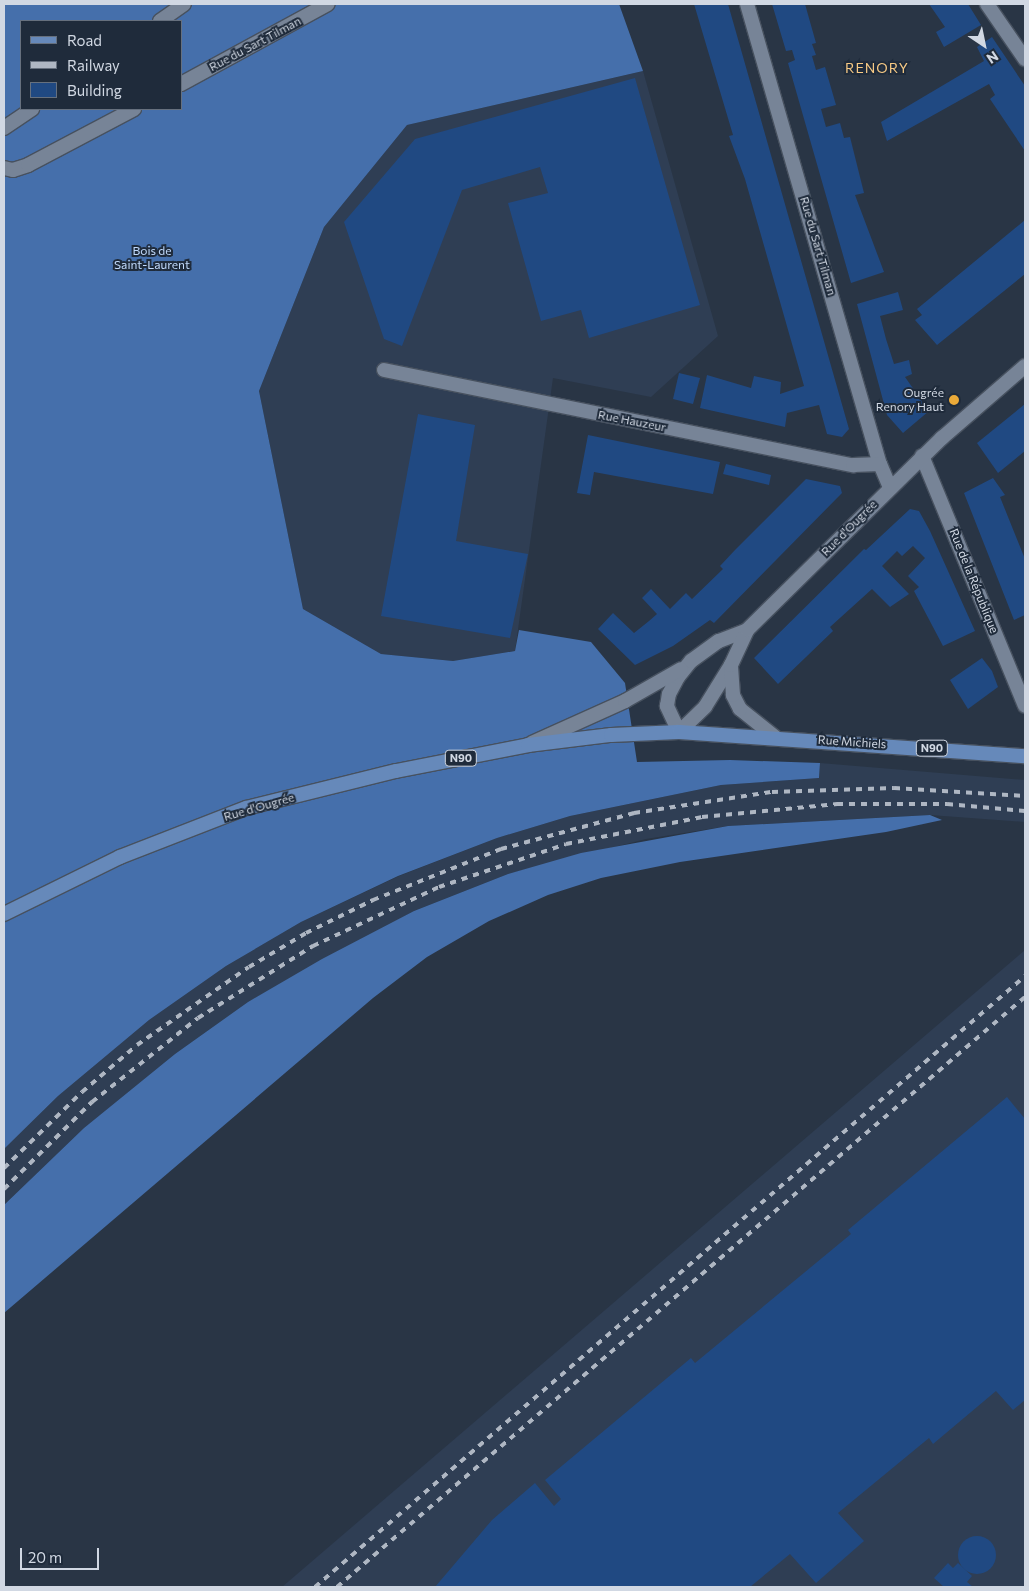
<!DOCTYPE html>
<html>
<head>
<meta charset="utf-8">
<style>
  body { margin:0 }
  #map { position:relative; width:1029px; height:1591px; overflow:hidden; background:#293545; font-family:Commissioner,sans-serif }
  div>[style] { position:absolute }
  .built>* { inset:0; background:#2f3e54 }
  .forest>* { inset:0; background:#456fab }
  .building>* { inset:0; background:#204982 }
  .round { border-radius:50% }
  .roads { filter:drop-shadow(1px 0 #47515f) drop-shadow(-1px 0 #47515f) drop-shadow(0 1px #47515f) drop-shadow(0 -1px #47515f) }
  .minor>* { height:14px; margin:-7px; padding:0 7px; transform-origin:7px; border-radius:7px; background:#778497 }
  .primary>* { height:14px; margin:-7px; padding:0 7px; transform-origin:7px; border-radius:7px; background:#6689ba }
  .rail>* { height:4px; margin-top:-2px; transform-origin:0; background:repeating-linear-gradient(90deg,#afb7c3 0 6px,transparent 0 12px) }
  .dots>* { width:14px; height:14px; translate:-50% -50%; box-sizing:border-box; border:2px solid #1f2b3b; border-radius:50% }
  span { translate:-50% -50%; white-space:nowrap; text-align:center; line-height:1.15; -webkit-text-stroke:4px #1f2b3b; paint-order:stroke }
  .shield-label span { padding:1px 4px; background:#1f2b3b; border:1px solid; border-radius:4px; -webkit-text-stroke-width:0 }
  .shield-label { font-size:11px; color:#d1d8e3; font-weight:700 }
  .street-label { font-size:12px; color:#d1d8e3 }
  .park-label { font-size:12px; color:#c1dafc }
  .poi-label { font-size:12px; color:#d1d8e3 }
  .right { translate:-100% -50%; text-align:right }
  .neighbourhood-label { font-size:14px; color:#f7ca85; letter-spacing:1px }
  .frame { position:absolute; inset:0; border:5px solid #d1d8e3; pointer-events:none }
  .legend { position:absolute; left:20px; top:20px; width:162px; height:90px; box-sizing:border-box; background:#1f2b3b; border:1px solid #66707e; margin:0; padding:6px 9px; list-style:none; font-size:15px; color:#d1d8e3 }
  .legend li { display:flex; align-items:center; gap:10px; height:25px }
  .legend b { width:25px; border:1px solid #66707e }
  .north { position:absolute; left:959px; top:20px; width:50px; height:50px; -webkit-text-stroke:4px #1f2b3b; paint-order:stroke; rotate:146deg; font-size:14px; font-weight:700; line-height:20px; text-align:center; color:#d1d8e3 }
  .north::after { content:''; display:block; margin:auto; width:18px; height:22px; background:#d1d8e3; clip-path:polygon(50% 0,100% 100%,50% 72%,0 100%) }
  .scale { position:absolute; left:20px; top:1548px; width:79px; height:22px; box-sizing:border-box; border:2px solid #d1d8e3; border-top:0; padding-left:6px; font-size:15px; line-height:18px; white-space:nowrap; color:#d1d8e3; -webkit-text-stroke:4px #1f2b3b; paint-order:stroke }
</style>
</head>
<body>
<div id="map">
  <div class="built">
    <i style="clip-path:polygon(643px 71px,718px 336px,651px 397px,553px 378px,515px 651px,453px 661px,381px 654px,303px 609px,259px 391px,324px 227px,407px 125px)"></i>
    <i style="clip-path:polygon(820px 763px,1025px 780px,1025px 822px,930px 815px,728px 826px,646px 839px,508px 874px,414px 911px,248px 1002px,175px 1054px,84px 1128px,4px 1205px,4px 1149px,58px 1096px,149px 1020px,226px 966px,301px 922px,399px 876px,497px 838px,570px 816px,721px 785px,819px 778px)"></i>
    <i style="clip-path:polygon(1025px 950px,1025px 1587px,282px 1587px)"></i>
  </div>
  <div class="forest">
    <i style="clip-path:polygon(evenodd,4px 4px,619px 4px,643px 71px,407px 125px,324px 227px,259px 391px,303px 609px,381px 654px,453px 661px,515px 651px,519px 630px,591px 642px,625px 683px,637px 762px,730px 760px,820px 763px,819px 778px,721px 785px,570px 816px,497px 838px,398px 876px,301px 922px,226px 966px,149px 1020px,58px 1096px,4px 1149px,4px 4px,21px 21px,181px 21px,181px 109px,21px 109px,21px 21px)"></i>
    <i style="clip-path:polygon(930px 815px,942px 820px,886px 832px,680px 862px,601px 878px,548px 895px,489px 921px,427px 957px,373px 998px,4px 1313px,4px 1205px,84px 1128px,175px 1054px,248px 1002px,322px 959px,414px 911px,508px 874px,581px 853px,728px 826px)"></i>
  </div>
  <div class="building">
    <i style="clip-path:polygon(694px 4px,728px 4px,849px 429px,842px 437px,827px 434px,819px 405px,787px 413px,785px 427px,700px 408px,707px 375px,751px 388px,754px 376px,781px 382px,780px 394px,804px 386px,745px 179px,729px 136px,733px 135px)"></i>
    <i style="clip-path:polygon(772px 4px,805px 4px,816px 43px,812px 44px,816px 55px,812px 56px,816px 70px,825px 67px,836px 105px,821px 109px,826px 127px,840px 123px,844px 138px,850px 137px,864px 193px,855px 195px,884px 272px,851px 283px,788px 63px,795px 60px,792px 50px,786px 51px)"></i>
    <i style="clip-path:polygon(929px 4px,968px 4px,981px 25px,944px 47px,936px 32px,945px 27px)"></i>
    <i style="clip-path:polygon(992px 37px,1025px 86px,1025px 151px,990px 99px,995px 95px,989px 84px,887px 141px,881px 122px,984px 61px,977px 47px)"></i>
    <i style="clip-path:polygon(635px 78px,700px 305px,589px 338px,581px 310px,541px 321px,508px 203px,548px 193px,540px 167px,462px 190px,402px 346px,384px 339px,344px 222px,415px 139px)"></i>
    <i style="clip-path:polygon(1025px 220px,1025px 274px,937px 345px,915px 320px,922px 315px,917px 309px)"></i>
    <i style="clip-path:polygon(898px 292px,903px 310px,880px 316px,886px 339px,894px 364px,909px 360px,912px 374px,905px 377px,929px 411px,903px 433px,887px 415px,857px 304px)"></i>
    <i style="clip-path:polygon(679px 373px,700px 378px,693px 404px,673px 399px)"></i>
    <i style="clip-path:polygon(1025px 404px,1025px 451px,998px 473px,977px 443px)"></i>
    <i style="clip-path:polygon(418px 414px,475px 425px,456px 541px,528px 554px,510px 638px,381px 616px)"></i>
    <i style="clip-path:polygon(588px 435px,720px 462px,713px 494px,594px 472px,590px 495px,577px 493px)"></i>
    <i style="clip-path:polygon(726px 464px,771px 475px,769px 485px,723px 474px)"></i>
    <i style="clip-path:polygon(993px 478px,1005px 495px,1000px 497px,1025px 559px,1025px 615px,1014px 620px,964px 493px)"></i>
    <i style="clip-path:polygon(806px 479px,840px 486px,842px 493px,714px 623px,710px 620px,673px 646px,635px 665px,598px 629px,613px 613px,634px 633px,649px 621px,657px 614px,642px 598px,651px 589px,670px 609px,686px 593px,692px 599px,723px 569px,720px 566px,735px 550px)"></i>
    <i style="clip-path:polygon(910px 509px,919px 511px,930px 531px,975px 631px,943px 646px,914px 591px,919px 587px,908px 576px,925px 558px,913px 546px,902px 556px,897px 551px,882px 566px,909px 594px,890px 607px,872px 589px,830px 627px,833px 631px,778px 684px,754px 658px,864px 549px,866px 550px)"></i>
    <i style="clip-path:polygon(982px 658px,992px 671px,998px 687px,968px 709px,950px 680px)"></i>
    <i style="clip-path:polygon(1007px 1097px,1025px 1119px,1025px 1400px,1013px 1410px,996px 1391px,933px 1444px,929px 1438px,838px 1513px,864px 1541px,816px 1583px,790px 1554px,750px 1587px,435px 1587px,492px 1520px,535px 1483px,554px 1506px,561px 1499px,545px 1480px,691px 1358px,695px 1363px,851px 1234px,848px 1230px)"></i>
    <i class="round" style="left:958px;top:1536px;width:38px;height:38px"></i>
    <i style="clip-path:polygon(948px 1563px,953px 1568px,958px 1563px,972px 1576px,967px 1582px,973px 1587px,944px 1587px,934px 1578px)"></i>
  </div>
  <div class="roads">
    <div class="minor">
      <i style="left:747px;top:4px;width:479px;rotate:73.9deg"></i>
      <i style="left:880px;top:464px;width:25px;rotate:67deg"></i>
      <i style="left:987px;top:4px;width:67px;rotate:55.4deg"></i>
      <i style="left:160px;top:21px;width:29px;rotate:-35deg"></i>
      <i style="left:181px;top:84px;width:167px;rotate:-28.6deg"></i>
      <i style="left:4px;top:128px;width:34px;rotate:-34deg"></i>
      <i style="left:4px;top:168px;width:9px;rotate:13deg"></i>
      <i style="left:13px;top:170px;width:16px;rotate:-18deg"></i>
      <i style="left:28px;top:165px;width:120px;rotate:-27.8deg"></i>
      <i style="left:384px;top:370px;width:479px;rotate:11.5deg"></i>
      <i style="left:853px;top:465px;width:27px;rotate:-2deg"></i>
      <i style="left:922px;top:456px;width:270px;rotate:67.6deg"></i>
      <i style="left:731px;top:665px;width:49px;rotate:121.8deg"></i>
      <i style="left:705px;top:707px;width:36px;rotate:136deg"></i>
      <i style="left:679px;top:732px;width:29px;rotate:-115deg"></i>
      <i style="left:667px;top:706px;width:12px;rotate:-81deg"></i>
      <i style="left:669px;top:694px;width:19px;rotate:-62deg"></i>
      <i style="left:678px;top:677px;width:21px;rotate:-51deg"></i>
      <i style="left:691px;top:661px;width:34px;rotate:-36deg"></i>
      <i style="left:719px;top:641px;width:30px;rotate:-21deg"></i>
      <i style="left:775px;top:737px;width:45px;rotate:-141.3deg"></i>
      <i style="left:740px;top:709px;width:16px;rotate:-117deg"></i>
      <i style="left:733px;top:695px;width:30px;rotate:-94deg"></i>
      <i style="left:731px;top:665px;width:38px;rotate:-65deg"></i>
      <i style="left:747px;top:630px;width:274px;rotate:-44.6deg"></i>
      <i style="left:942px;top:438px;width:110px;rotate:-40.9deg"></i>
      <i style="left:532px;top:743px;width:102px;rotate:-24.3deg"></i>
      <i style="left:625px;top:701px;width:64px;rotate:-29.7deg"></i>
    </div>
    <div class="primary">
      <i style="left:4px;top:914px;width:129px;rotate:-26.2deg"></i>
      <i style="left:120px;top:857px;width:135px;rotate:-21.3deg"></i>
      <i style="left:246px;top:808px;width:154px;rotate:-13.9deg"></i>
      <i style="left:396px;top:771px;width:135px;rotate:-11.1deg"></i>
      <i style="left:528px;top:745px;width:84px;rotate:-6.9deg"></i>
      <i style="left:611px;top:735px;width:68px;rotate:-2.5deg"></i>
      <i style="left:679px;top:732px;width:347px;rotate:4deg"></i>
    </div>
  </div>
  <div class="rail">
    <i style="left:4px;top:1168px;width:109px;rotate:-44.3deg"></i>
    <i style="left:82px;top:1092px;width:72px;rotate:-40.5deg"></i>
    <i style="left:137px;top:1045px;width:136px;rotate:-34.9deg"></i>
    <i style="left:249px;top:967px;width:66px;rotate:-30.8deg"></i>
    <i style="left:306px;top:933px;width:75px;rotate:-26.2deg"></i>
    <i style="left:373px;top:900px;width:138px;rotate:-21.7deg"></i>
    <i style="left:501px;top:849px;width:138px;rotate:-15.1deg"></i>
    <i style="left:634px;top:813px;width:140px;rotate:-8.7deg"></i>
    <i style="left:772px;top:792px;width:122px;rotate:-1.9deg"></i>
    <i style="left:894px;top:788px;width:131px;rotate:3.5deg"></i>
    <i style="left:4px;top:1189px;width:124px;rotate:-44.7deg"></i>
    <i style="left:92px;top:1102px;width:135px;rotate:-38.4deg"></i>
    <i style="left:198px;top:1018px;width:136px;rotate:-32.1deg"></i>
    <i style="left:313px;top:946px;width:139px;rotate:-25.1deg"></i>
    <i style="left:439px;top:887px;width:134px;rotate:-18.7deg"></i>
    <i style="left:566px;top:844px;width:139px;rotate:-11.2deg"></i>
    <i style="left:702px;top:817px;width:136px;rotate:-5.5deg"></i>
    <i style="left:837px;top:804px;width:110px"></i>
    <i style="left:947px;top:804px;width:78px;rotate:5.1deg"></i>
    <i style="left:315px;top:1587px;width:937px;rotate:-40.71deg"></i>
    <i style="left:337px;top:1587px;width:906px;rotate:-40.62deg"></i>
  </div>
  <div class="dots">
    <i style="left:954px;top:400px;background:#eaaa39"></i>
  </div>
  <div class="shield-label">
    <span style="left:932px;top:748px">N90</span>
    <span style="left:461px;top:758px">N90</span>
  </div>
  <div class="street-label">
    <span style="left:255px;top:44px;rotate:-28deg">Rue du Sart Tilman</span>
    <span style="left:818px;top:246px;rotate:74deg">Rue du Sart Tilman</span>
    <span style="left:632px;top:421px;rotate:11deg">Rue Hauzeur</span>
    <span style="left:849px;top:528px;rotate:-45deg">Rue d'Ougrée</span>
    <span style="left:974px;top:581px;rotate:68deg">Rue de la République</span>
    <span style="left:852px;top:742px;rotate:4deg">Rue Michiels</span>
    <span style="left:259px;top:807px;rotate:-16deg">Rue d'Ougrée</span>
  </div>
  <div class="park-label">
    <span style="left:152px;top:258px">Bois de<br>Saint-Laurent</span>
  </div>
  <div class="poi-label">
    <span class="right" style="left:944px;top:400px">Ougrée<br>Renory Haut</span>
  </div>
  <div class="neighbourhood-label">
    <span style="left:877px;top:68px">RENORY</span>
  </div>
  <div class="frame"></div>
  <ul class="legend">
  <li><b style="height:6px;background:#6689ba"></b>Road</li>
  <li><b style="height:6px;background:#afb7c3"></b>Railway</li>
  <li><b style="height:14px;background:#204982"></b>Building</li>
  </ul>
  <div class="north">N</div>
  <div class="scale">20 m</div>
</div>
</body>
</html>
